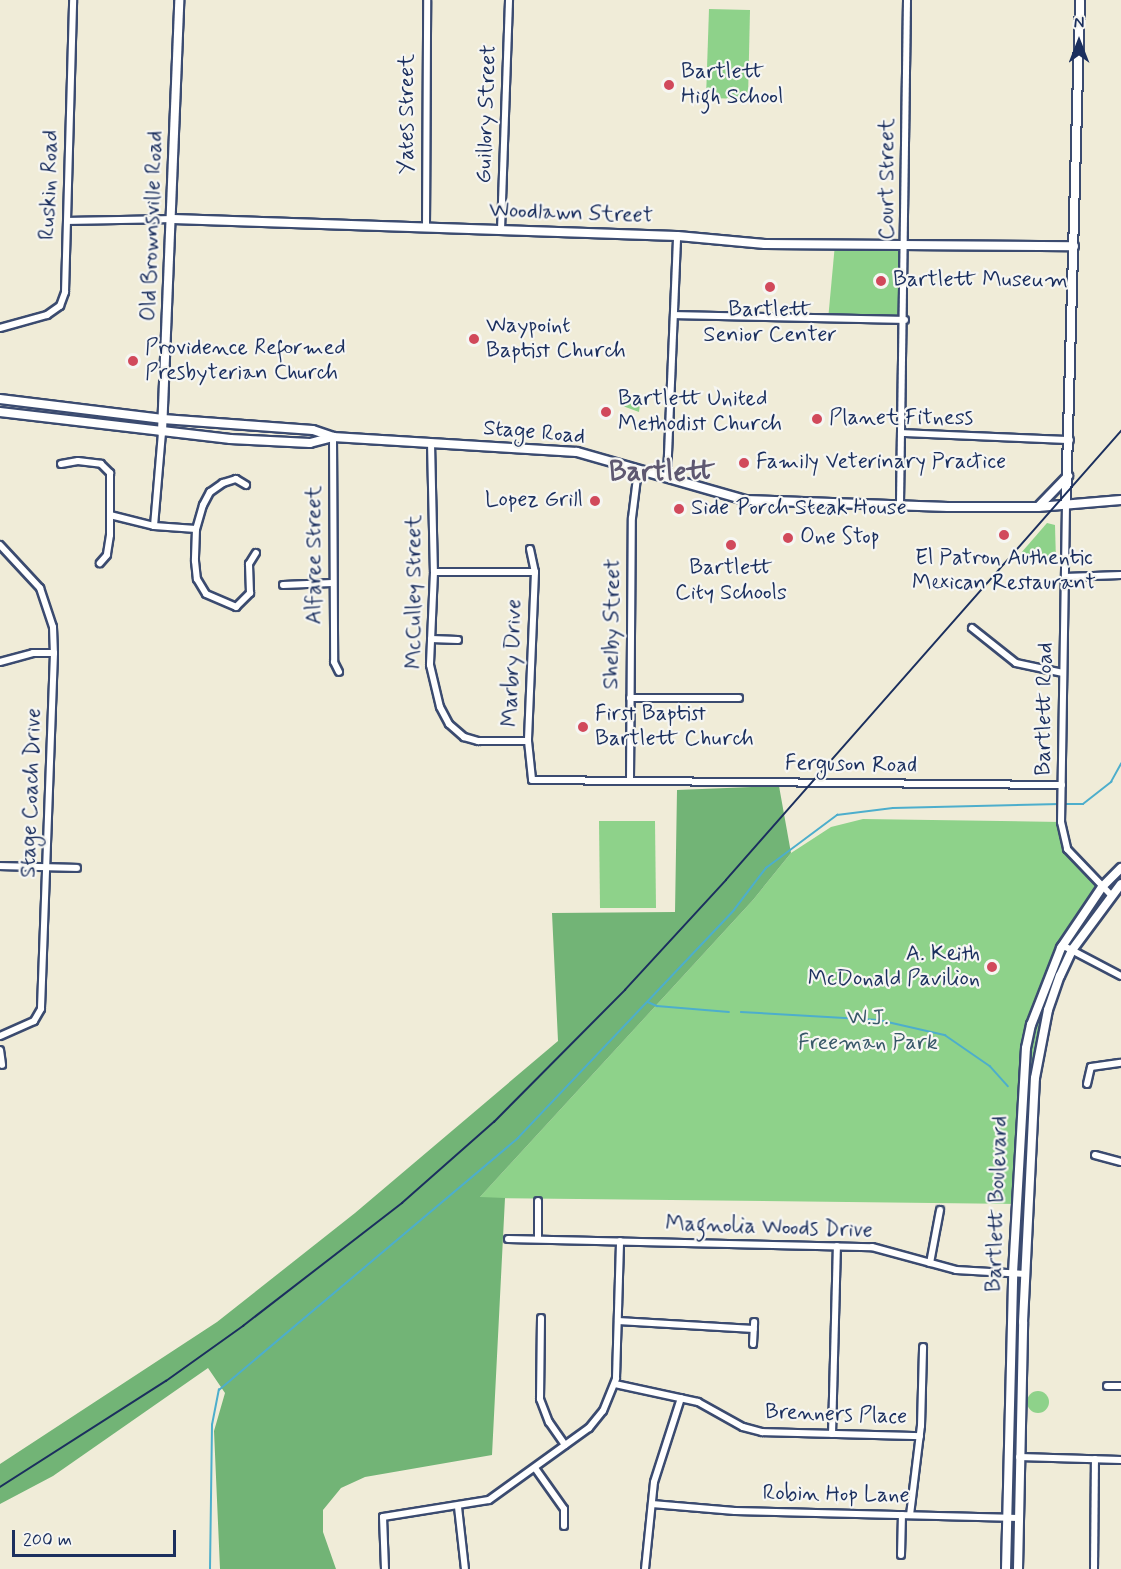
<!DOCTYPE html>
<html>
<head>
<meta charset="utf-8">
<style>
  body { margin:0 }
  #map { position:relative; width:1121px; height:1569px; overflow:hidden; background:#f0ecd8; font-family:Mynerve,sans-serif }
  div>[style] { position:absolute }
  .green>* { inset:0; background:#8ed28a }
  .round { border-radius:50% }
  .forest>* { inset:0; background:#72b476 }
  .stream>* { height:1.5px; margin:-0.75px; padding:0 0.75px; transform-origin:0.75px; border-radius:0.75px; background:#4daecc }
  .roads { filter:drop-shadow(2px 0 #3b4b70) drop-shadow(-2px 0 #3b4b70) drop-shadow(0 2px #3b4b70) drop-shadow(0 -2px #3b4b70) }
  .minor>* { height:6px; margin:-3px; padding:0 3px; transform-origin:3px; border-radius:3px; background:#fff }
  .tertiary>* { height:8px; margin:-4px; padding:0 4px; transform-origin:4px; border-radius:4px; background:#fff }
  .secondary>* { height:8px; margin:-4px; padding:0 4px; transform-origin:4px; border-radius:4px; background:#fff }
  .rail>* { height:1.5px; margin:-0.75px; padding:0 0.75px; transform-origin:0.75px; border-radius:0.75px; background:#1b2f5e }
  .dots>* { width:16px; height:16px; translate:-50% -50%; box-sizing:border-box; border:3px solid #f6f6f2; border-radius:50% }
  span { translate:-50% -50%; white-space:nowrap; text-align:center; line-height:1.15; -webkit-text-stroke:4.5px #f6f6f2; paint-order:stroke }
  .poi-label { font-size:22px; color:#1b2f5e }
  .left { translate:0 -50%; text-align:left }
  .right { translate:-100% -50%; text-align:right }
  .street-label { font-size:22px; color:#1b2f5e }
  .park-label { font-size:22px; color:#385869 }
  .district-label { font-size:28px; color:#5e5871; font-weight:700 }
  .north { position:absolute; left:1049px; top:12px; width:60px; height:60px; -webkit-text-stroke:4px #f6f6f2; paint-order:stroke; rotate:0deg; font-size:16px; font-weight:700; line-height:24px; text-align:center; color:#1b2f5e }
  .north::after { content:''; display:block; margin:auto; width:21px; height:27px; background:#1b2f5e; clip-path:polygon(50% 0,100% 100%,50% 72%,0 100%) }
  .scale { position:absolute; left:12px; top:1530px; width:164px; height:27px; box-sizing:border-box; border:3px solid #1b2f5e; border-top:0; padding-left:8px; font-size:18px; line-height:21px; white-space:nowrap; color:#1b2f5e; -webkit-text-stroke:4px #f6f6f2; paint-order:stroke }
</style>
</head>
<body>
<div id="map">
  <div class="green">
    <i style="clip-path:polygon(709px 9px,750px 10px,748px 99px,706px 98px)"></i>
    <i style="clip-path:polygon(906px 242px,905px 320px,828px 320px,835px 244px)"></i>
    <i style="clip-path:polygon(620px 395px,641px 395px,639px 412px,620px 405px)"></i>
    <i style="clip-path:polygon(1047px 523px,1055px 525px,1056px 562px,1015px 560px)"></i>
    <i style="clip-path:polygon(863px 819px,1061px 822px,1067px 849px,1111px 895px,1072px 950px,1042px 1040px,1028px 1204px,479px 1198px,753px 900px,791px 853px,831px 827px)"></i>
    <i style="clip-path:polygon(599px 821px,655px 821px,656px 908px,600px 908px)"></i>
    <i class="round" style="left:1027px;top:1391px;width:22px;height:22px"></i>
  </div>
  <div class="forest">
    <i style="clip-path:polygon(779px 786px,791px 853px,753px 900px,480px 1197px,505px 1198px,492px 1455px,365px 1477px,341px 1488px,323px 1510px,323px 1532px,336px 1569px,220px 1569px,214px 1431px,225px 1393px,208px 1368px,53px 1476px,0 1504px,0 1464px,217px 1322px,355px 1213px,558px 1041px,552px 913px,675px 912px,677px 790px)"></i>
  </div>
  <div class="stream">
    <i style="left:1065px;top:804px;width:18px"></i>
    <i style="left:1083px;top:804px;width:36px;rotate:-38deg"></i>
    <i style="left:1111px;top:782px;width:21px;rotate:-61deg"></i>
    <i style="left:648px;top:1002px;width:10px;rotate:24deg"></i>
    <i style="left:657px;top:1006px;width:72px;rotate:4.8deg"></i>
    <i style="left:741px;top:1012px;width:138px;rotate:3.3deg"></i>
    <i style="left:879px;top:1020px;width:68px;rotate:12.8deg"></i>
    <i style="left:945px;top:1035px;width:55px;rotate:34.6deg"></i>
    <i style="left:990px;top:1066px;width:27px;rotate:48deg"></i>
    <i style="left:210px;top:1569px;width:144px;rotate:-89.2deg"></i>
    <i style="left:212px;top:1425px;width:36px;rotate:-79deg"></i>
    <i style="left:219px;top:1390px;width:391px;rotate:-40.1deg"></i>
    <i style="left:518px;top:1138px;width:314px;rotate:-46.5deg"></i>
    <i style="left:734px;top:910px;width:53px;rotate:-52.7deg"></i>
    <i style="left:766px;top:868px;width:89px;rotate:-36.7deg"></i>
    <i style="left:837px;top:815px;width:56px;rotate:-7.1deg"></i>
    <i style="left:893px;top:808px;width:167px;rotate:-1.4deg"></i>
  </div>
  <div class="roads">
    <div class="minor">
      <i style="left:68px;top:221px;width:104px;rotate:-1.1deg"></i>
      <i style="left:426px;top:227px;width:227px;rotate:-89.7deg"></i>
      <i style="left:501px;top:230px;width:230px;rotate:-88deg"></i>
      <i style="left:674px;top:315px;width:231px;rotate:1.2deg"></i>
      <i style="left:0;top:328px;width:49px;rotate:-15.5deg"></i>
      <i style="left:47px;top:315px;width:16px;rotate:-35deg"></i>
      <i style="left:60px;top:306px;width:15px;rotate:-70deg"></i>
      <i style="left:65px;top:292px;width:292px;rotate:-88.4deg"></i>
      <i style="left:902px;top:433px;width:168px;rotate:2.4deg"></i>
      <i style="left:333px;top:437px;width:225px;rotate:89.7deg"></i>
      <i style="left:334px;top:662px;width:11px;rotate:63deg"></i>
      <i style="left:431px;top:443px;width:129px;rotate:88.7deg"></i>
      <i style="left:434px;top:572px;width:93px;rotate:92.5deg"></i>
      <i style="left:430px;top:665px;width:43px;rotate:76.6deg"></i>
      <i style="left:440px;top:707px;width:19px;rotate:62deg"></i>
      <i style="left:449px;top:724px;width:20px;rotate:41deg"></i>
      <i style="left:464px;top:737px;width:15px;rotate:16deg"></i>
      <i style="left:478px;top:741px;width:50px"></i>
      <i style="left:61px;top:464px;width:17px;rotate:-10deg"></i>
      <i style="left:78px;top:461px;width:23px;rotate:7deg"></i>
      <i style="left:101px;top:464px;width:13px;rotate:45deg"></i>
      <i style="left:110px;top:473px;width:62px;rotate:90deg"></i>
      <i style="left:110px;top:535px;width:20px;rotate:99deg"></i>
      <i style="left:107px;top:555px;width:11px;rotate:131deg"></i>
      <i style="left:667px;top:478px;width:242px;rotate:-87.6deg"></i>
      <i style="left:246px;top:485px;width:12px;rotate:-149deg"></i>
      <i style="left:236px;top:479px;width:14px;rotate:163deg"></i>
      <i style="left:223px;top:483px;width:16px;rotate:145deg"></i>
      <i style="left:210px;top:492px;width:15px;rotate:118deg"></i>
      <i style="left:203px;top:505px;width:25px;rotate:106deg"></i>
      <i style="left:196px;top:529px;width:32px;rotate:92deg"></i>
      <i style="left:195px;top:561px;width:18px;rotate:84deg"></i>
      <i style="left:197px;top:579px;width:17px;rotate:59deg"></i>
      <i style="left:206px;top:594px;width:33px;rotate:23deg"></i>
      <i style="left:236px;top:607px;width:20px;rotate:-45deg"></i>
      <i style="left:250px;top:593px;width:29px;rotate:-92deg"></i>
      <i style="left:249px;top:564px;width:13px;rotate:-58deg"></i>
      <i style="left:900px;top:502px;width:502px;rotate:-89.2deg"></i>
      <i style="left:1066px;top:505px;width:317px;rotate:90.9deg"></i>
      <i style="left:1061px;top:822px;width:28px;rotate:77deg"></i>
      <i style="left:1067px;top:849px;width:64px;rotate:46.3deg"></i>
      <i style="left:110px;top:515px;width:45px;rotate:14deg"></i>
      <i style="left:154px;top:526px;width:42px;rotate:4.1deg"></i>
      <i style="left:154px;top:526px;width:94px;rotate:-85.1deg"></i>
      <i style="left:0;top:545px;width:59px;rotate:47.1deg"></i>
      <i style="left:40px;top:588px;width:41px;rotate:71.6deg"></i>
      <i style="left:53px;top:627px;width:26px;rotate:88deg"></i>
      <i style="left:54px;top:653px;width:356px;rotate:92.1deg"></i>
      <i style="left:41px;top:1009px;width:14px;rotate:120deg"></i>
      <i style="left:34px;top:1021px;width:37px;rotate:156deg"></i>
      <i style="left:530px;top:549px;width:24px;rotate:78deg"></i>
      <i style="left:535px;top:572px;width:169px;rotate:92.4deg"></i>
      <i style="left:528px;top:741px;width:39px;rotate:84deg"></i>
      <i style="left:532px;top:780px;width:530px;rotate:0.54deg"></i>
      <i style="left:434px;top:572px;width:101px"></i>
      <i style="left:1065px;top:577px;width:56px;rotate:-2deg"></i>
      <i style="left:283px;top:585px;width:49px;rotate:-2.3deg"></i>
      <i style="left:972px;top:628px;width:56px;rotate:38.5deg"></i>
      <i style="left:1016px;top:663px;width:48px;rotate:12deg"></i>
      <i style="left:431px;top:639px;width:27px;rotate:2deg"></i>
      <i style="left:0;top:662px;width:34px;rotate:-15deg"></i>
      <i style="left:33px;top:653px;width:21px"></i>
      <i style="left:630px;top:698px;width:109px"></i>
      <i style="left:630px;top:780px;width:262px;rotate:-89.6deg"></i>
      <i style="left:632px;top:518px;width:48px;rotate:-82.9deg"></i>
      <i style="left:0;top:866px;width:77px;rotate:1.5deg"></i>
      <i style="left:1062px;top:945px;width:67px;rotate:27.7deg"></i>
      <i style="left:0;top:1050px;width:15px;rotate:82deg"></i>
      <i style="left:1087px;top:1084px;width:17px;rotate:-77deg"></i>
      <i style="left:1091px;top:1067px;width:30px;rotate:-8deg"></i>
      <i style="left:1095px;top:1155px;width:27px;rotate:15deg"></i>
      <i style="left:508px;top:1239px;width:364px;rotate:1.3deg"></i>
      <i style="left:872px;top:1247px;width:87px;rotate:15.3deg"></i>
      <i style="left:956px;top:1270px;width:69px;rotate:3.3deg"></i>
      <i style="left:538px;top:1239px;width:38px;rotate:-90deg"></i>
      <i style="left:930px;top:1263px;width:54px;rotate:-79.3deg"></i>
      <i style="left:541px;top:1318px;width:81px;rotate:90.7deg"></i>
      <i style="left:540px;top:1399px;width:25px;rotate:69deg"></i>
      <i style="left:549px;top:1422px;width:28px;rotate:55deg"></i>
      <i style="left:618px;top:1321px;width:136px;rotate:3.4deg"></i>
      <i style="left:753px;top:1344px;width:22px;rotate:-87deg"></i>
      <i style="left:615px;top:1384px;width:85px;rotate:12.2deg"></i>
      <i style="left:698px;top:1402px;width:51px;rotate:29.1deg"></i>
      <i style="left:743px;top:1427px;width:20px;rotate:15deg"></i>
      <i style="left:762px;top:1432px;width:158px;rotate:1.5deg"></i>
      <i style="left:1107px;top:1386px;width:14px"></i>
      <i style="left:832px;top:1434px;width:188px;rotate:-88.5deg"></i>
      <i style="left:1019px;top:1457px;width:102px;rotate:1.7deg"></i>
      <i style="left:535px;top:1468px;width:50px;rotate:54.7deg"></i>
      <i style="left:564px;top:1509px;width:17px;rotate:90deg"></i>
      <i style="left:652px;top:1504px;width:83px;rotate:4.8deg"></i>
      <i style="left:735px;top:1511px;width:284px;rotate:1.4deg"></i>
      <i style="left:458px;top:1507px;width:62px;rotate:83.6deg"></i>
      <i style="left:910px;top:1515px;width:90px;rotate:-83deg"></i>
      <i style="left:921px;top:1426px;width:79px;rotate:-88.5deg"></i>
      <i style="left:901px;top:1555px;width:40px;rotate:-88.6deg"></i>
      <i style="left:385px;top:1569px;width:52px;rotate:-92.2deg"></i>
      <i style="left:383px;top:1517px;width:107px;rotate:-9.1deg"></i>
      <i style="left:489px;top:1500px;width:123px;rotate:-35.8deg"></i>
      <i style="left:589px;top:1428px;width:22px;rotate:-51deg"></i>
      <i style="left:603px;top:1411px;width:35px;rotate:-68deg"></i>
      <i style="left:616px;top:1378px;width:137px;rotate:-88.3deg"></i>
      <i style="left:645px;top:1569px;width:87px;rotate:-84.1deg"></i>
      <i style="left:654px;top:1482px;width:88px;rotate:-72.2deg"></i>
      <i style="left:1094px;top:1569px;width:110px;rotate:-89.5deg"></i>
    </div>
    <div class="tertiary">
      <i style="left:173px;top:219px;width:504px;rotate:1.93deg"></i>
      <i style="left:677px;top:236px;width:88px;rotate:5.2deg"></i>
      <i style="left:765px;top:244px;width:309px;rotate:0.4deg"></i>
      <i style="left:1066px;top:505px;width:505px;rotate:-88.41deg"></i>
    </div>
    <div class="secondary">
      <i style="left:0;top:399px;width:164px;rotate:7deg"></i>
      <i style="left:163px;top:419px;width:150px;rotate:4.2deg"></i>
      <i style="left:313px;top:430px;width:21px;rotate:19deg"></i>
      <i style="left:333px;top:437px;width:244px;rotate:3.5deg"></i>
      <i style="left:577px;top:452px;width:176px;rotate:15.9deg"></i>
      <i style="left:746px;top:500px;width:202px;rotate:2deg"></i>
      <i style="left:948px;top:507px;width:90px"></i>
      <i style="left:1038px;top:507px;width:83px;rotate:-4.8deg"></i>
      <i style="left:0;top:412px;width:232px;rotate:6.7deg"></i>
      <i style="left:230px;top:439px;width:80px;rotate:2.9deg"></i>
      <i style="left:310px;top:443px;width:24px;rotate:-15deg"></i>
      <i style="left:162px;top:432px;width:432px;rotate:-87.7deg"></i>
      <i style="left:1039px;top:506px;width:42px;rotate:-46deg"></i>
      <i style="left:1006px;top:1569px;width:296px;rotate:-88.6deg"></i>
      <i style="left:1013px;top:1273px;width:225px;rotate:-86.7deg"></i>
      <i style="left:1026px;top:1048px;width:24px;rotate:-78deg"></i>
      <i style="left:1031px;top:1025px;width:83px;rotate:-68.7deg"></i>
      <i style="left:1061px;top:948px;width:73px;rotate:-56.1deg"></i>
      <i style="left:1102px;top:887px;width:27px;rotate:-45deg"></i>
      <i style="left:1018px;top:1569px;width:247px;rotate:-88.8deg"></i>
      <i style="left:1023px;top:1322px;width:244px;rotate:-87.2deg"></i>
      <i style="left:1035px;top:1078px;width:69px;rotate:-79.2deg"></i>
      <i style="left:1048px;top:1010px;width:36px;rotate:-71deg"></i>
      <i style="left:1060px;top:976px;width:29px;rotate:-65deg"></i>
      <i style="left:1072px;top:950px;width:82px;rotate:-53.4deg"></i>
    </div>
  </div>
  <div class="rail">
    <i style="left:0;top:1487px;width:197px;rotate:-32.6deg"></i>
    <i style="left:166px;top:1381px;width:95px;rotate:-35.5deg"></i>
    <i style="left:243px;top:1326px;width:201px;rotate:-37.7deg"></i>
    <i style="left:402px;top:1203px;width:123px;rotate:-41.4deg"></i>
    <i style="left:494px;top:1122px;width:186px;rotate:-45.2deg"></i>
    <i style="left:625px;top:990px;width:149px;rotate:-47.4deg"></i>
    <i style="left:726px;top:880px;width:598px;rotate:-48.66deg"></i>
  </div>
  <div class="dots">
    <i style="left:669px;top:85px;background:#d1495b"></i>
    <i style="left:881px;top:281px;background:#d1495b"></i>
    <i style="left:770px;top:287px;background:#d1495b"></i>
    <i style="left:474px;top:339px;background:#d1495b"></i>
    <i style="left:133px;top:361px;background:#d1495b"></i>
    <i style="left:606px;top:412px;background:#d1495b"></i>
    <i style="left:817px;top:419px;background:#d1495b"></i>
    <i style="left:744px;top:463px;background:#d1495b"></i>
    <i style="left:595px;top:501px;background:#d1495b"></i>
    <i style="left:679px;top:509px;background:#d1495b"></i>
    <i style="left:1004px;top:535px;background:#d1495b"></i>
    <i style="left:788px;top:538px;background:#d1495b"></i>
    <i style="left:731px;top:545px;background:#d1495b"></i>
    <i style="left:583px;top:727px;background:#d1495b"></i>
    <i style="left:992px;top:967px;background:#d1495b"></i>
  </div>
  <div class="poi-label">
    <span class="left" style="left:681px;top:85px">Bartlett<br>High School</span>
    <span class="left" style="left:893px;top:281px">Bartlett Museum</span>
    <span style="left:770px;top:323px">Bartlett<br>Senior Center</span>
    <span class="left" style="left:486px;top:339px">Waypoint<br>Baptist Church</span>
    <span class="left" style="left:145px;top:361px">Providence Reformed<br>Presbyterian Church</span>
    <span class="left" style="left:618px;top:412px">Bartlett United<br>Methodist Church</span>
    <span class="left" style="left:829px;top:419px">Planet Fitness</span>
    <span class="left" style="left:756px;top:463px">Family Veterinary Practice</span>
    <span class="right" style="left:583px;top:501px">Lopez Grill</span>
    <span class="left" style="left:691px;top:509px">Side Porch Steak House</span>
    <span class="left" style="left:800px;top:538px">One Stop</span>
    <span style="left:1004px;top:571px">El Patron Authentic<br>Mexican Restaurant</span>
    <span style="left:731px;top:581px">Bartlett<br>City Schools</span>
    <span class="left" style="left:595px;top:727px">First Baptist<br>Bartlett Church</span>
    <span class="right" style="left:980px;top:967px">A. Keith<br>McDonald Pavilion</span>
  </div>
  <div class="street-label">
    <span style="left:408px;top:114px;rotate:-90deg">Yates Street</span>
    <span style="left:487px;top:114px;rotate:-88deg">Guillory Street</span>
    <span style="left:888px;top:179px;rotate:-90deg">Court Street</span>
    <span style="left:50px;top:185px;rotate:-88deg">Ruskin Road</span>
    <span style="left:571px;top:214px;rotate:2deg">Woodlawn Street</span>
    <span style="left:153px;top:226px;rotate:-88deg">Old Brownsville Road</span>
    <span style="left:534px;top:433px;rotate:5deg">Stage Road</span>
    <span style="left:315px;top:555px;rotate:-90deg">Alfaree Street</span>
    <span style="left:415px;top:592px;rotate:-90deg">McCulley Street</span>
    <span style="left:613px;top:624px;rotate:-89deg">Shelby Street</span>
    <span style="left:513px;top:663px;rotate:-88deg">Marbry Drive</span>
    <span style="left:1045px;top:709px;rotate:-89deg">Bartlett Road</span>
    <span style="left:851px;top:765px;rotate:1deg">Ferguson Road</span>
    <span style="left:32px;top:793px;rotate:-88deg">Stage Coach Drive</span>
    <span style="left:998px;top:1204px;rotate:-88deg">Bartlett Boulevard</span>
    <span style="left:769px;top:1228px;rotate:2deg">Magnolia Woods Drive</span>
    <span style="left:836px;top:1415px;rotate:2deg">Brenners Place</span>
    <span style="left:836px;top:1495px;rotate:1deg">Robin Hop Lane</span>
  </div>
  <div class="park-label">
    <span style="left:868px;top:1031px">W.J.<br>Freeman Park</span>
  </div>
  <div class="district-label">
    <span style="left:662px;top:473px">Bartlett</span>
  </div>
  <div class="north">N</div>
  <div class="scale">200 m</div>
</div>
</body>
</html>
